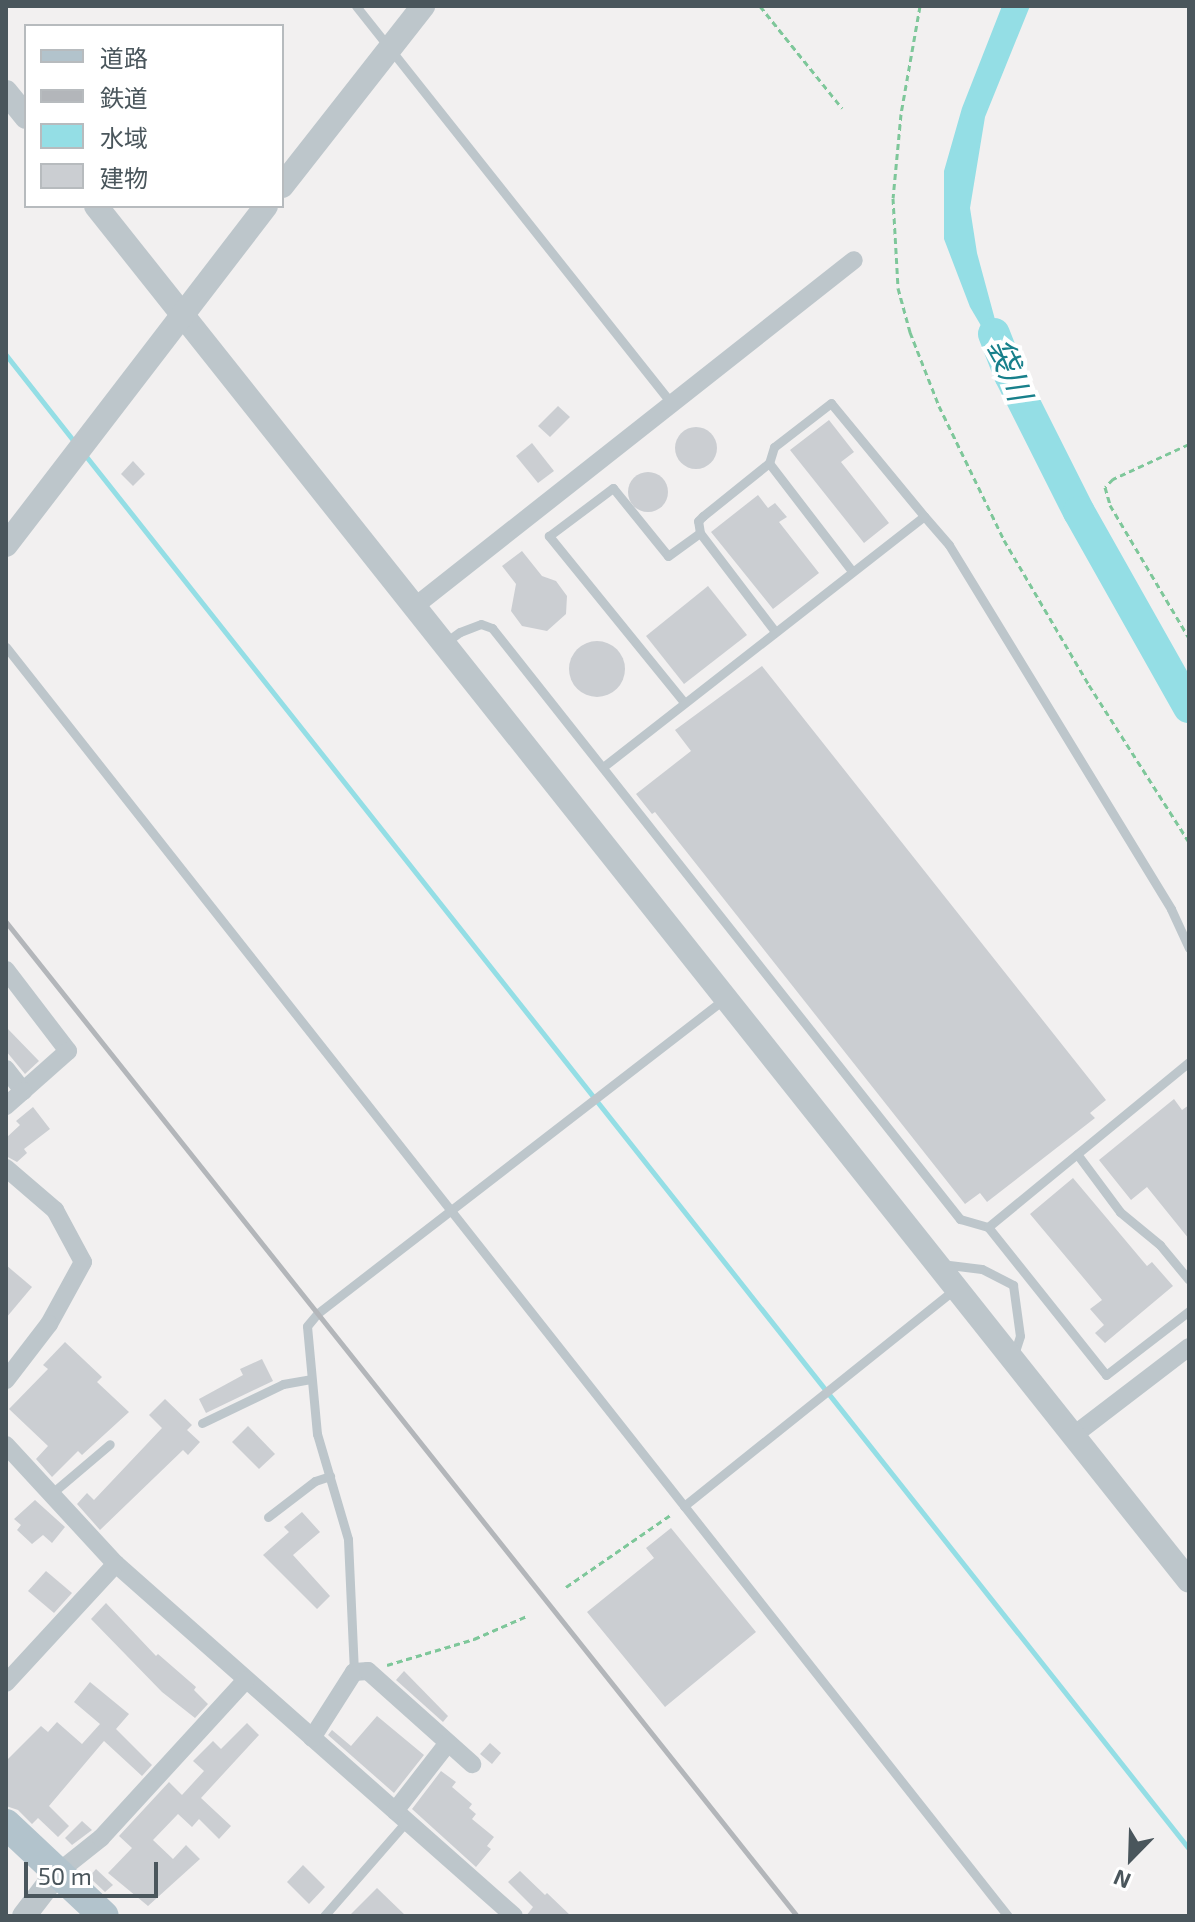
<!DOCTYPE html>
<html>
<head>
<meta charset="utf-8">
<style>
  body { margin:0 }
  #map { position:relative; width:1195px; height:1922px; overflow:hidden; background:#f2f0f0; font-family:"Exo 2","Noto Sans JP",sans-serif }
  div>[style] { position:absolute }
  .water>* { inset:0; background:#94dee5 }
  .stream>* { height:5px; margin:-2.5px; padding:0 2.5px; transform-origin:2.5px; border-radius:2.5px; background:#94dee5 }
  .river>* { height:32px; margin:-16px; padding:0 16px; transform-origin:16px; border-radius:16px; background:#94dee5 }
  .building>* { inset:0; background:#cbced2 }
  .round { border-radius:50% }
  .path>* { height:3px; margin-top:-1.5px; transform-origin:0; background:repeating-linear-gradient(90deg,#7ec79a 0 6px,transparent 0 10px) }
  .service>* { height:9px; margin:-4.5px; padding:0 4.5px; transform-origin:4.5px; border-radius:4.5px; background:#bdc6cb }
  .minor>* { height:18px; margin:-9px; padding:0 9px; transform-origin:9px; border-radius:9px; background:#bdc6cb }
  .tertiary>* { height:24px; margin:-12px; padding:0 12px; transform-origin:12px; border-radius:12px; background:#bdc6cb }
  .primary>* { height:30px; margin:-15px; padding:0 15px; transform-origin:15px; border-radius:15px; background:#b2c3cc }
  .rail>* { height:5px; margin:-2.5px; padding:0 2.5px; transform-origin:2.5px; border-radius:2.5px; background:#b3b6ba }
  span { translate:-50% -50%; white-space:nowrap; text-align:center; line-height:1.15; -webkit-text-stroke:8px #fff; paint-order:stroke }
  .water-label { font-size:32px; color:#18808b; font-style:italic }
  .frame { position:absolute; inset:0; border:8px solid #4a565c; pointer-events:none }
  .legend { position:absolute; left:24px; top:24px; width:260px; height:184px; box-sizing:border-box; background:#fff; border:2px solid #b7bbbe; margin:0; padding:10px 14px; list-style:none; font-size:24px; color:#4a565c }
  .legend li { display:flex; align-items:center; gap:16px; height:40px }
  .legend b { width:40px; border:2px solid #b7bbbe }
  .north { position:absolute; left:1091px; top:1818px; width:80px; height:80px; -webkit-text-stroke:6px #fff; paint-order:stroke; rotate:203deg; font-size:22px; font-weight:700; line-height:32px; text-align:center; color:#4a565c }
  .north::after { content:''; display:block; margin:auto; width:28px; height:36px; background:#4a565c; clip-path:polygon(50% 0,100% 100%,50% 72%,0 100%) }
  .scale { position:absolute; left:24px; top:1862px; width:134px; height:36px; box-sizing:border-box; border:4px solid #4a565c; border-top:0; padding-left:10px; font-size:24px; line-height:28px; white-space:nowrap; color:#4a565c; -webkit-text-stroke:6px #fff; paint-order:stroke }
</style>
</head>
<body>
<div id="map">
  <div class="water">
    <i style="clip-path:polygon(1002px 6px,1030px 6px,985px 117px,970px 208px,977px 253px,1010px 375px,970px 307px,944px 239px,944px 171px,962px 108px)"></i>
  </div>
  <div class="stream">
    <i style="left:6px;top:355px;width:113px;rotate:51.8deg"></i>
    <i style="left:85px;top:455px;width:1778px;rotate:51.62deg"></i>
  </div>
  <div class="river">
    <i style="left:994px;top:334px;width:44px;rotate:68.7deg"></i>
    <i style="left:1010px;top:375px;width:153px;rotate:63.3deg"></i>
    <i style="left:1079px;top:512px;width:224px;rotate:60.6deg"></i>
  </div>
  <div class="building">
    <i style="clip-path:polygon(558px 406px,570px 417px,550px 437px,538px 426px)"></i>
    <i style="clip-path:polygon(829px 420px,854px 452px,841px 462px,889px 523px,864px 543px,790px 450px)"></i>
    <i class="round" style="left:675px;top:427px;width:42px;height:42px"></i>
    <i style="clip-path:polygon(532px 443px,554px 471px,538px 483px,516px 456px)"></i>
    <i style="clip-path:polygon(133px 461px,145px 474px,133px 486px,121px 474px)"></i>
    <i class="round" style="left:628px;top:472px;width:40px;height:40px"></i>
    <i style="clip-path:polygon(758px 495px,768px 508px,775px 503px,787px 517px,779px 522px,819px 573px,773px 609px,711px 532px)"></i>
    <i style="clip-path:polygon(522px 551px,542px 576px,556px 581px,567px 596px,566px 614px,547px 631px,522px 626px,511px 611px,516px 584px,502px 566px)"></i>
    <i style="clip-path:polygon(708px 586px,747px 635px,684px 684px,646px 636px)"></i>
    <i class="round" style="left:569px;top:641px;width:56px;height:56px"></i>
    <i style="clip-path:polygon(762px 666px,1106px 1100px,1090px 1113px,1095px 1118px,987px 1202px,980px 1193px,965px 1204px,655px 812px,652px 814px,636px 794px,691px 751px,675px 730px)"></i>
    <i style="clip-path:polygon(6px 1027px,39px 1061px,25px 1074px,6px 1051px)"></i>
    <i style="clip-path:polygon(1174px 1099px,1182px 1110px,1189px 1105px,1189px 1239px,1147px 1187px,1131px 1200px,1099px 1160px)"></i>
    <i style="clip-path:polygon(33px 1107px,50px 1129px,24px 1149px,27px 1153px,17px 1162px,6px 1156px,6px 1138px,20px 1125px,16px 1121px)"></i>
    <i style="clip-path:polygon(1073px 1178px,1147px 1266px,1152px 1262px,1173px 1286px,1105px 1343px,1095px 1333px,1104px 1325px,1090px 1309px,1102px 1300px,1030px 1214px)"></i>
    <i style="clip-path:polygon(6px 1265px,32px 1287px,6px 1318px)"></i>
    <i style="clip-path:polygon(65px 1342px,102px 1377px,97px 1382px,129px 1412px,82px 1455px,78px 1451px,52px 1477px,36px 1459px,48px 1446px,9px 1409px,48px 1369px,43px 1365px)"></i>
    <i style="clip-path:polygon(262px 1359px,273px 1381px,206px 1413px,199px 1399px,243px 1375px,240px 1369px)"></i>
    <i style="clip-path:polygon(165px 1399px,192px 1425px,187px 1430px,200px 1442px,188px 1455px,183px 1450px,100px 1530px,77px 1504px,87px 1493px,94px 1500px,162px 1428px,149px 1415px)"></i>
    <i style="clip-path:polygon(248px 1426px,275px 1454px,259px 1469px,232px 1442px)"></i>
    <i style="clip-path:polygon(35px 1500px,65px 1527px,52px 1543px,43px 1535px,32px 1544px,17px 1530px,21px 1525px,14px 1519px)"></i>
    <i style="clip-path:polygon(302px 1512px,320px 1532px,293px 1555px,330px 1596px,317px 1609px,263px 1555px,289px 1532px,284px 1527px)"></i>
    <i style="clip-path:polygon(671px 1528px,756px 1632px,665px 1707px,587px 1612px,654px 1558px,646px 1548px)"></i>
    <i style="clip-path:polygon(46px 1571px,72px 1593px,54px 1613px,28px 1591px)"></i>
    <i style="clip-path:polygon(106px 1603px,156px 1656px,158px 1654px,196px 1687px,194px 1690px,208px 1704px,195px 1718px,162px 1692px,91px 1619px)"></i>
    <i style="clip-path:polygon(404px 1671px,448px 1716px,443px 1722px,396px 1680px)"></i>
    <i style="clip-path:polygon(90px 1682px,129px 1714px,116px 1729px,152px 1765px,142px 1776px,104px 1741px,49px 1806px,69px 1826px,58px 1837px,38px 1818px,32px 1824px,18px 1810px,6px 1806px,6px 1761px,41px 1726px,48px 1732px,57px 1722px,82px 1744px,100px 1724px,74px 1702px)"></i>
    <i style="clip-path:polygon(377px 1716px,424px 1755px,394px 1793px,328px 1735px,332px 1730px,351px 1746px)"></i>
    <i style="clip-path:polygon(247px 1723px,259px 1735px,201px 1798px,231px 1826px,219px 1839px,199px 1819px,192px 1827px,178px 1814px,153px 1840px,173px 1859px,186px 1845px,200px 1859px,148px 1906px,108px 1873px,132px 1848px,119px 1836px,169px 1782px,182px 1795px,204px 1771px,193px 1761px,213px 1741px,221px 1749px)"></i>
    <i style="clip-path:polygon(490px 1743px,501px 1753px,492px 1764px,480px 1754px)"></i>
    <i style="clip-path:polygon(441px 1771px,456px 1782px,452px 1787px,472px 1804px,469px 1808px,476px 1814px,472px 1819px,494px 1837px,487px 1846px,491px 1849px,476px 1867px,412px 1809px)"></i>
    <i style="clip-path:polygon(82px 1821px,92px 1830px,72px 1845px,65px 1838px)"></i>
    <i style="clip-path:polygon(303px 1865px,325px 1887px,309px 1904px,287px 1882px)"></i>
    <i style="clip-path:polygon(96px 1869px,113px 1885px,105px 1892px,89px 1877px)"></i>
    <i style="clip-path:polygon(520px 1871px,545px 1895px,547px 1893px,571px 1916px,526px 1916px,533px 1907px,508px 1882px)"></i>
    <i style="clip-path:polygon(377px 1888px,406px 1916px,349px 1916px)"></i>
  </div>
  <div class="path">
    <i style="left:760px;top:6px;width:131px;rotate:51.2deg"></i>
    <i style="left:920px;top:6px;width:110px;rotate:100deg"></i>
    <i style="left:901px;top:114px;width:84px;rotate:95.4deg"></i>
    <i style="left:893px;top:198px;width:90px;rotate:86.8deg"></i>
    <i style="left:898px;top:288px;width:46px;rotate:74.7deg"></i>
    <i style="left:910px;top:332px;width:79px;rotate:68.6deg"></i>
    <i style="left:939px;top:406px;width:149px;rotate:64.1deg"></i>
    <i style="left:1004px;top:540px;width:168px;rotate:59.6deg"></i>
    <i style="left:1089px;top:685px;width:186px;rotate:57.5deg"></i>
    <i style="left:1189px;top:444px;width:84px;rotate:155.3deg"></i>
    <i style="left:1113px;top:479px;width:11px;rotate:135deg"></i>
    <i style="left:1105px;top:487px;width:19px;rotate:74deg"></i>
    <i style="left:1110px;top:505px;width:155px;rotate:59.3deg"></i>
    <i style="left:566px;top:1587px;width:129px;rotate:-34.6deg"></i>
    <i style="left:387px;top:1665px;width:91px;rotate:-16.6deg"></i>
    <i style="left:474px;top:1639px;width:58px;rotate:-23.5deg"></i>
  </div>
  <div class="service">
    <i style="left:356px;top:6px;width:508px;rotate:51.55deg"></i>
    <i style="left:924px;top:516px;width:38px;rotate:49deg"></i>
    <i style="left:949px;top:545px;width:426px;rotate:58.6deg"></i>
    <i style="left:1171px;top:909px;width:43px;rotate:65.2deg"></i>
    <i style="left:700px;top:533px;width:122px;rotate:52.7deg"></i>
    <i style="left:446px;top:642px;width:17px;rotate:-36deg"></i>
    <i style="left:460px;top:632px;width:22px;rotate:-21deg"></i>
    <i style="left:481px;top:624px;width:12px;rotate:20deg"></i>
    <i style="left:492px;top:628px;width:754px;rotate:51.63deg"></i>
    <i style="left:960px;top:1219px;width:29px;rotate:16deg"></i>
    <i style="left:6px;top:647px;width:1617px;rotate:51.71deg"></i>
    <i style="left:683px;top:701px;width:213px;rotate:-129.1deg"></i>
    <i style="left:549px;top:536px;width:80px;rotate:-36.9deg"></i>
    <i style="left:613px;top:488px;width:87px;rotate:51deg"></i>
    <i style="left:668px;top:556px;width:39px;rotate:-36deg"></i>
    <i style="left:700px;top:533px;width:12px;rotate:-99deg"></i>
    <i style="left:698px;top:521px;width:7px;rotate:-45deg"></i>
    <i style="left:703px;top:516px;width:85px;rotate:-38.8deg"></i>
    <i style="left:769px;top:463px;width:135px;rotate:52.5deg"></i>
    <i style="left:603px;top:767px;width:407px;rotate:-38deg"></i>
    <i style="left:924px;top:516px;width:146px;rotate:-129.5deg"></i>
    <i style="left:831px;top:403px;width:72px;rotate:142.3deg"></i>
    <i style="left:774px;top:447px;width:17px;rotate:107deg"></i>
    <i style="left:1189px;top:1062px;width:260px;rotate:140.6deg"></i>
    <i style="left:988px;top:1227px;width:189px;rotate:51.4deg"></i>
    <i style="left:1106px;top:1375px;width:105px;rotate:-37.6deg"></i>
    <i style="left:1077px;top:1154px;width:72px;rotate:53.4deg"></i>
    <i style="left:1120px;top:1212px;width:52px;rotate:39.5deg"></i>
    <i style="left:1160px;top:1245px;width:45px;rotate:50.4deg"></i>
    <i style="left:941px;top:1264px;width:41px;rotate:7deg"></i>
    <i style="left:982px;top:1269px;width:35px;rotate:27deg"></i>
    <i style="left:1013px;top:1285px;width:51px;rotate:82.2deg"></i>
    <i style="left:1020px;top:1336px;width:19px;rotate:108deg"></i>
    <i style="left:202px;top:1423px;width:90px;rotate:-25.7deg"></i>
    <i style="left:283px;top:1384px;width:28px;rotate:-10deg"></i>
    <i style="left:51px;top:1494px;width:77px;rotate:-40.3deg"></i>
    <i style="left:684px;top:1506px;width:346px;rotate:-38.7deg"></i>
    <i style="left:268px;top:1517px;width:59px;rotate:-37.5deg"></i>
    <i style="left:315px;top:1481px;width:16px;rotate:-18deg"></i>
    <i style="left:354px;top:1672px;width:133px;rotate:-92.6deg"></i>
    <i style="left:348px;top:1539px;width:109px;rotate:-106.4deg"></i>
    <i style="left:317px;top:1434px;width:108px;rotate:-95.3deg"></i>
    <i style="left:307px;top:1326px;width:17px;rotate:-50deg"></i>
    <i style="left:318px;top:1313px;width:512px;rotate:-37.7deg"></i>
    <i style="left:324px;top:1916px;width:126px;rotate:-48.9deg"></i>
  </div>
  <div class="minor">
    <i style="left:414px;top:607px;width:560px;rotate:-38.26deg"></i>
    <i style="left:6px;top:970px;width:102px;rotate:52.6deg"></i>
    <i style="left:68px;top:1051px;width:60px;rotate:138.4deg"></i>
    <i style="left:6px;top:1069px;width:28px;rotate:52deg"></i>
    <i style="left:23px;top:1091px;width:23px;rotate:139deg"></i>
    <i style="left:6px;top:1168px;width:65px;rotate:40.6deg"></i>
    <i style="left:55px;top:1210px;width:59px;rotate:61.7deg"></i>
    <i style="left:83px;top:1262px;width:71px;rotate:118.7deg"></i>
    <i style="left:49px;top:1324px;width:71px;rotate:127.5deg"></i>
    <i style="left:1074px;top:1435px;width:145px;rotate:-37.4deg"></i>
    <i style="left:6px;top:1445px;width:162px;rotate:47.3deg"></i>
    <i style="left:116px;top:1564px;width:531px;rotate:41.49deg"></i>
    <i style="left:6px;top:1683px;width:162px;rotate:-47.3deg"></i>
    <i style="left:312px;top:1738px;width:78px;rotate:-57.5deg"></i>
    <i style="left:354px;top:1672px;width:14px;rotate:-4deg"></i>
    <i style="left:368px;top:1671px;width:140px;rotate:41.8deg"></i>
    <i style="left:395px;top:1811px;width:86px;rotate:-52.1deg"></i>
    <i style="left:57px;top:1873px;width:56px;rotate:-38.5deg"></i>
    <i style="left:101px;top:1838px;width:214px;rotate:-47.5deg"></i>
  </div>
  <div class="tertiary">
    <i style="left:6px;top:92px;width:32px;rotate:51deg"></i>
    <i style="left:282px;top:186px;width:229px;rotate:-51.9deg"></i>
    <i style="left:96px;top:206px;width:1756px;rotate:51.52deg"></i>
    <i style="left:6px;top:545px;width:427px;rotate:-52.5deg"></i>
    <i style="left:24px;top:1916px;width:54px;rotate:-52.5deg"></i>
  </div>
  <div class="primary">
    <i style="left:6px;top:1824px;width:134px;rotate:43.2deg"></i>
  </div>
  <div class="rail">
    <i style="left:6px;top:922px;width:1270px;rotate:51.49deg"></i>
  </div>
  <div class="water-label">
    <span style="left:1011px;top:369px;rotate:68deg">袋川</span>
  </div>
  <div class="frame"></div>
  <ul class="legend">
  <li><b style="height:10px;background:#b2c3cc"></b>道路</li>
  <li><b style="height:10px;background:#b3b6ba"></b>鉄道</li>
  <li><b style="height:22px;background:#94dee5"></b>水域</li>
  <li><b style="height:22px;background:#cbced2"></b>建物</li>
  </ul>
  <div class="north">N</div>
  <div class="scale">50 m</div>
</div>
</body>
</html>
